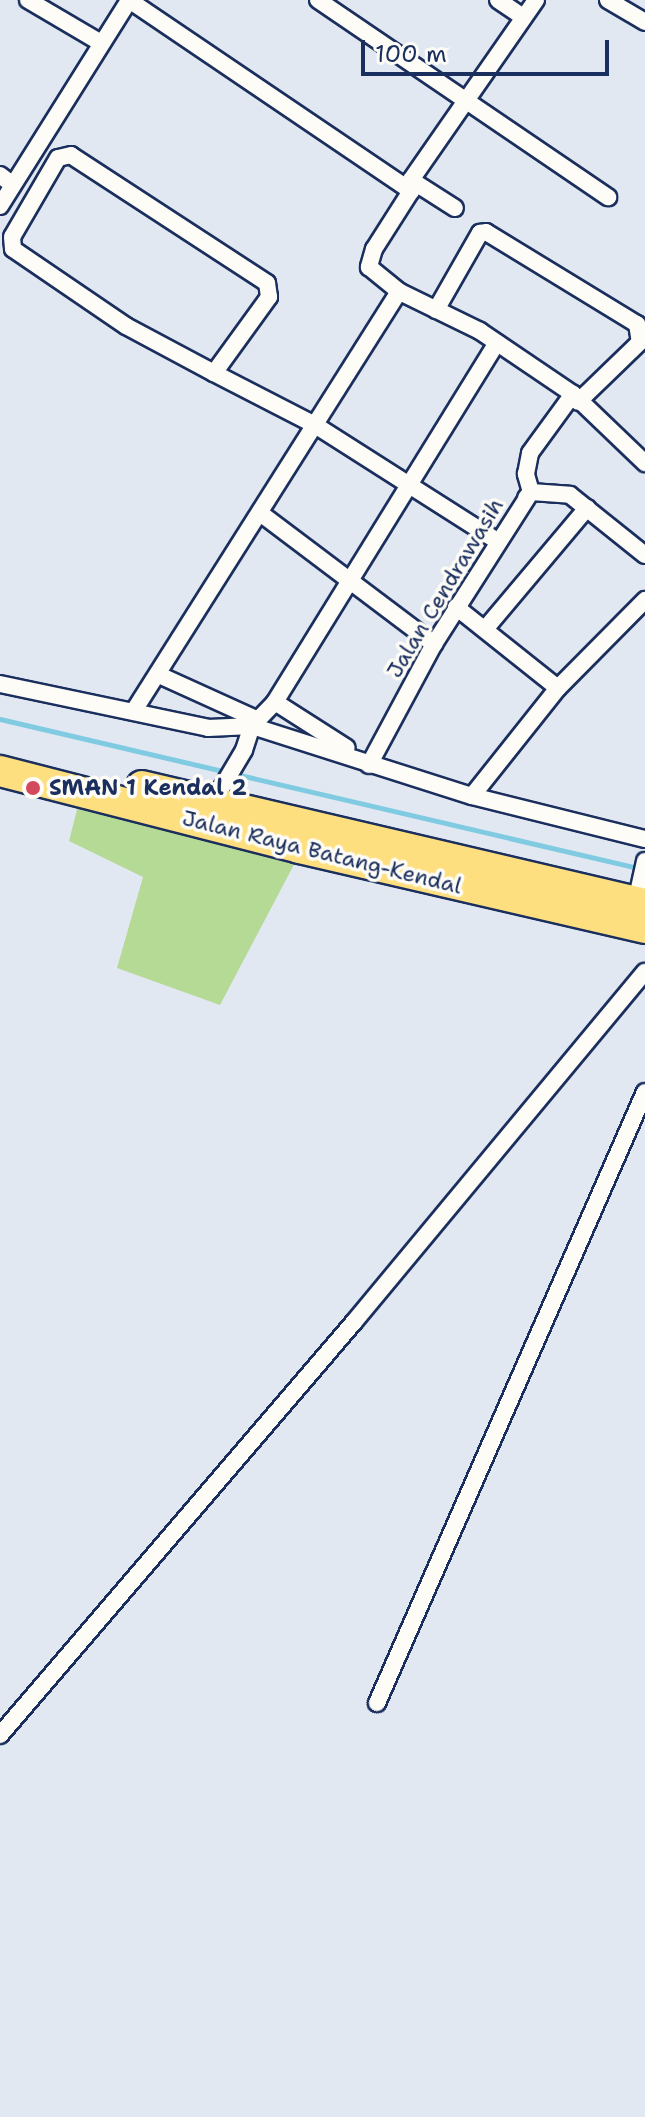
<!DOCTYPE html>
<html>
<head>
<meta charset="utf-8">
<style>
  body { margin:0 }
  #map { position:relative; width:645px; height:2117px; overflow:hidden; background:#e1e8f2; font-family:"Shantell Sans",sans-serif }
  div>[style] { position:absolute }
  .green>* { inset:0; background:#b5da95 }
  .stream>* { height:5px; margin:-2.5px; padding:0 2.5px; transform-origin:2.5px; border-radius:2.5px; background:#81cbe2 }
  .roads { filter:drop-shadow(2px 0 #1b2f5e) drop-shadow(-2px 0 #1b2f5e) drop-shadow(0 2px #1b2f5e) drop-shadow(0 -2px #1b2f5e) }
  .street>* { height:16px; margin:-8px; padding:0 8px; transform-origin:8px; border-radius:8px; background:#fdfcf7 }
  .highway>* { height:30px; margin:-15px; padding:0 15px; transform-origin:15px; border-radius:15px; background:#fedf80 }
  .dots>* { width:22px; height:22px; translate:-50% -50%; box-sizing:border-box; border:4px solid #fdfcf7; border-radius:50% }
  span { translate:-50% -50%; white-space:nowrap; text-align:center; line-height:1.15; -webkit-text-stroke:7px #fdfcf7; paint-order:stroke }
  .street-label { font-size:22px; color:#1b2f5e }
  .poi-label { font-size:22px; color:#1b2f5e; font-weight:700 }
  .left { translate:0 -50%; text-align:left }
  .scale { position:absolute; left:361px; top:40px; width:248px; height:36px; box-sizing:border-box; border:4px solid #1b2f5e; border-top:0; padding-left:10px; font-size:24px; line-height:28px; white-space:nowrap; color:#1b2f5e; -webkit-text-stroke:6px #fdfcf7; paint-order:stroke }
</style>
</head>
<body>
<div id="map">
  <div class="green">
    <i style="clip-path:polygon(80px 798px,299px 855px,220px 1005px,117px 968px,143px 877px,69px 841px)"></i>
  </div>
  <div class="stream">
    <i style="left:0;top:719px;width:659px;rotate:13.15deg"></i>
  </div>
  <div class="roads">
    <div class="street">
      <i style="left:28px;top:0;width:85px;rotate:30.5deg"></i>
      <i style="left:129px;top:0;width:341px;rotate:34.1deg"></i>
      <i style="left:318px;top:0;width:351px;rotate:34.2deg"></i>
      <i style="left:498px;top:0;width:30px;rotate:34deg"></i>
      <i style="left:536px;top:0;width:219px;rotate:124.8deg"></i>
      <i style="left:411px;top:180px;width:11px;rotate:90deg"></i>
      <i style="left:411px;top:191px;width:69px;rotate:122.5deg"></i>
      <i style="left:374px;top:249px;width:19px;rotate:106deg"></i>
      <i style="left:369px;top:267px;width:40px;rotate:39deg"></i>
      <i style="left:400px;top:292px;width:89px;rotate:26deg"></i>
      <i style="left:480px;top:331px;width:112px;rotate:34.1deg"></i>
      <i style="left:573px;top:394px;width:100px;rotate:43.8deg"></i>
      <i style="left:608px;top:0;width:43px;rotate:30.7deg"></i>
      <i style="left:0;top:175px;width:16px;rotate:38deg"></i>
      <i style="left:411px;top:180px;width:52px;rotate:32.5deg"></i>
      <i style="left:0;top:206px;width:243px;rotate:-57.9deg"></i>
      <i style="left:436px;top:310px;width:89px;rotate:-60.3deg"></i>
      <i style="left:480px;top:233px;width:6px;rotate:-9deg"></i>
      <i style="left:486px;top:232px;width:177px;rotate:31.4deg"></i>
      <i style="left:637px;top:324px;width:18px;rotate:81deg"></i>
      <i style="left:640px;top:342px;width:86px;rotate:135.9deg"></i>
      <i style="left:214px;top:373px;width:94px;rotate:-54.1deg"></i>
      <i style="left:269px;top:297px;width:14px;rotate:-98deg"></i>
      <i style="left:267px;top:283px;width:234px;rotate:-146.9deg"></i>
      <i style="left:71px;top:155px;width:13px;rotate:167deg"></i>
      <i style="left:58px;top:158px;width:91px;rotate:120.2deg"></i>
      <i style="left:12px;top:237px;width:12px;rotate:85deg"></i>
      <i style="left:13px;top:249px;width:137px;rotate:34.3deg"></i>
      <i style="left:126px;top:326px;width:100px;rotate:28.1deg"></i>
      <i style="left:214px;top:373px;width:114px;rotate:27.2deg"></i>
      <i style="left:315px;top:425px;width:216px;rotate:32.5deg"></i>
      <i style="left:526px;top:498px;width:8px;rotate:-50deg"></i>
      <i style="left:531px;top:492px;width:19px;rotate:-106deg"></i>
      <i style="left:526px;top:474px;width:21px;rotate:-79deg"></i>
      <i style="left:530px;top:453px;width:73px;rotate:-53.9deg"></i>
      <i style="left:260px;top:513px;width:218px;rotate:37deg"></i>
      <i style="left:456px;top:607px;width:130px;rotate:38.5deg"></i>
      <i style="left:486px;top:628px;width:157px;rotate:-49.9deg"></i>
      <i style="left:159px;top:675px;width:109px;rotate:24.4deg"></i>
      <i style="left:0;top:684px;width:213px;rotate:11.9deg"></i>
      <i style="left:208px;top:728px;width:44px;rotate:-2.6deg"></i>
      <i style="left:252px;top:726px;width:231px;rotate:17.7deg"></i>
      <i style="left:472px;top:796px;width:178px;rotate:14deg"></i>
      <i style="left:275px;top:702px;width:85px;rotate:32.6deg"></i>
      <i style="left:135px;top:709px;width:494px;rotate:-57.7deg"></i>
      <i style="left:369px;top:765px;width:137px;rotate:-61.8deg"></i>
      <i style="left:434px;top:644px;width:180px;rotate:-57.5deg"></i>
      <i style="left:531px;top:492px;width:39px;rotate:4deg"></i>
      <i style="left:570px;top:495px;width:96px;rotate:38.7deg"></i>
      <i style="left:472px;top:796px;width:138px;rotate:-51.5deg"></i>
      <i style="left:558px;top:688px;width:124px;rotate:-45.3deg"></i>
      <i style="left:212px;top:804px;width:63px;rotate:-59.3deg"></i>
      <i style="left:244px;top:750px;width:25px;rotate:-72deg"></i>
      <i style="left:252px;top:726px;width:33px;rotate:-46deg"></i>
      <i style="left:275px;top:702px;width:422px;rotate:-58.3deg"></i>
      <i style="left:636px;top:902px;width:42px;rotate:-77.6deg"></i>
      <i style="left:377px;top:1703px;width:667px;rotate:-66.32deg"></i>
      <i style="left:0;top:1735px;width:544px;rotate:-49.4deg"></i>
      <i style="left:354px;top:1322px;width:455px;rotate:-50.3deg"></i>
    </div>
    <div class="highway">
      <i style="left:0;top:771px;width:309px;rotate:14.4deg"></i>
      <i style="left:299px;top:848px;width:355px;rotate:13deg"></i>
      <i style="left:142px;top:786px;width:517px;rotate:13.2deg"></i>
    </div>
  </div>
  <div class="dots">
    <i style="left:33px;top:788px;background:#d1495b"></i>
  </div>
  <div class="street-label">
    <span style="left:445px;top:588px;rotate:-59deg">Jalan Cendrawasih</span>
    <span style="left:322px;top:852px;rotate:14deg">Jalan Raya Batang-Kendal</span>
  </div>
  <div class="poi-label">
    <span class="left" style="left:49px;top:788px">SMAN 1 Kendal 2</span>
  </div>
  <div class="scale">100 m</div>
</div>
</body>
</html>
